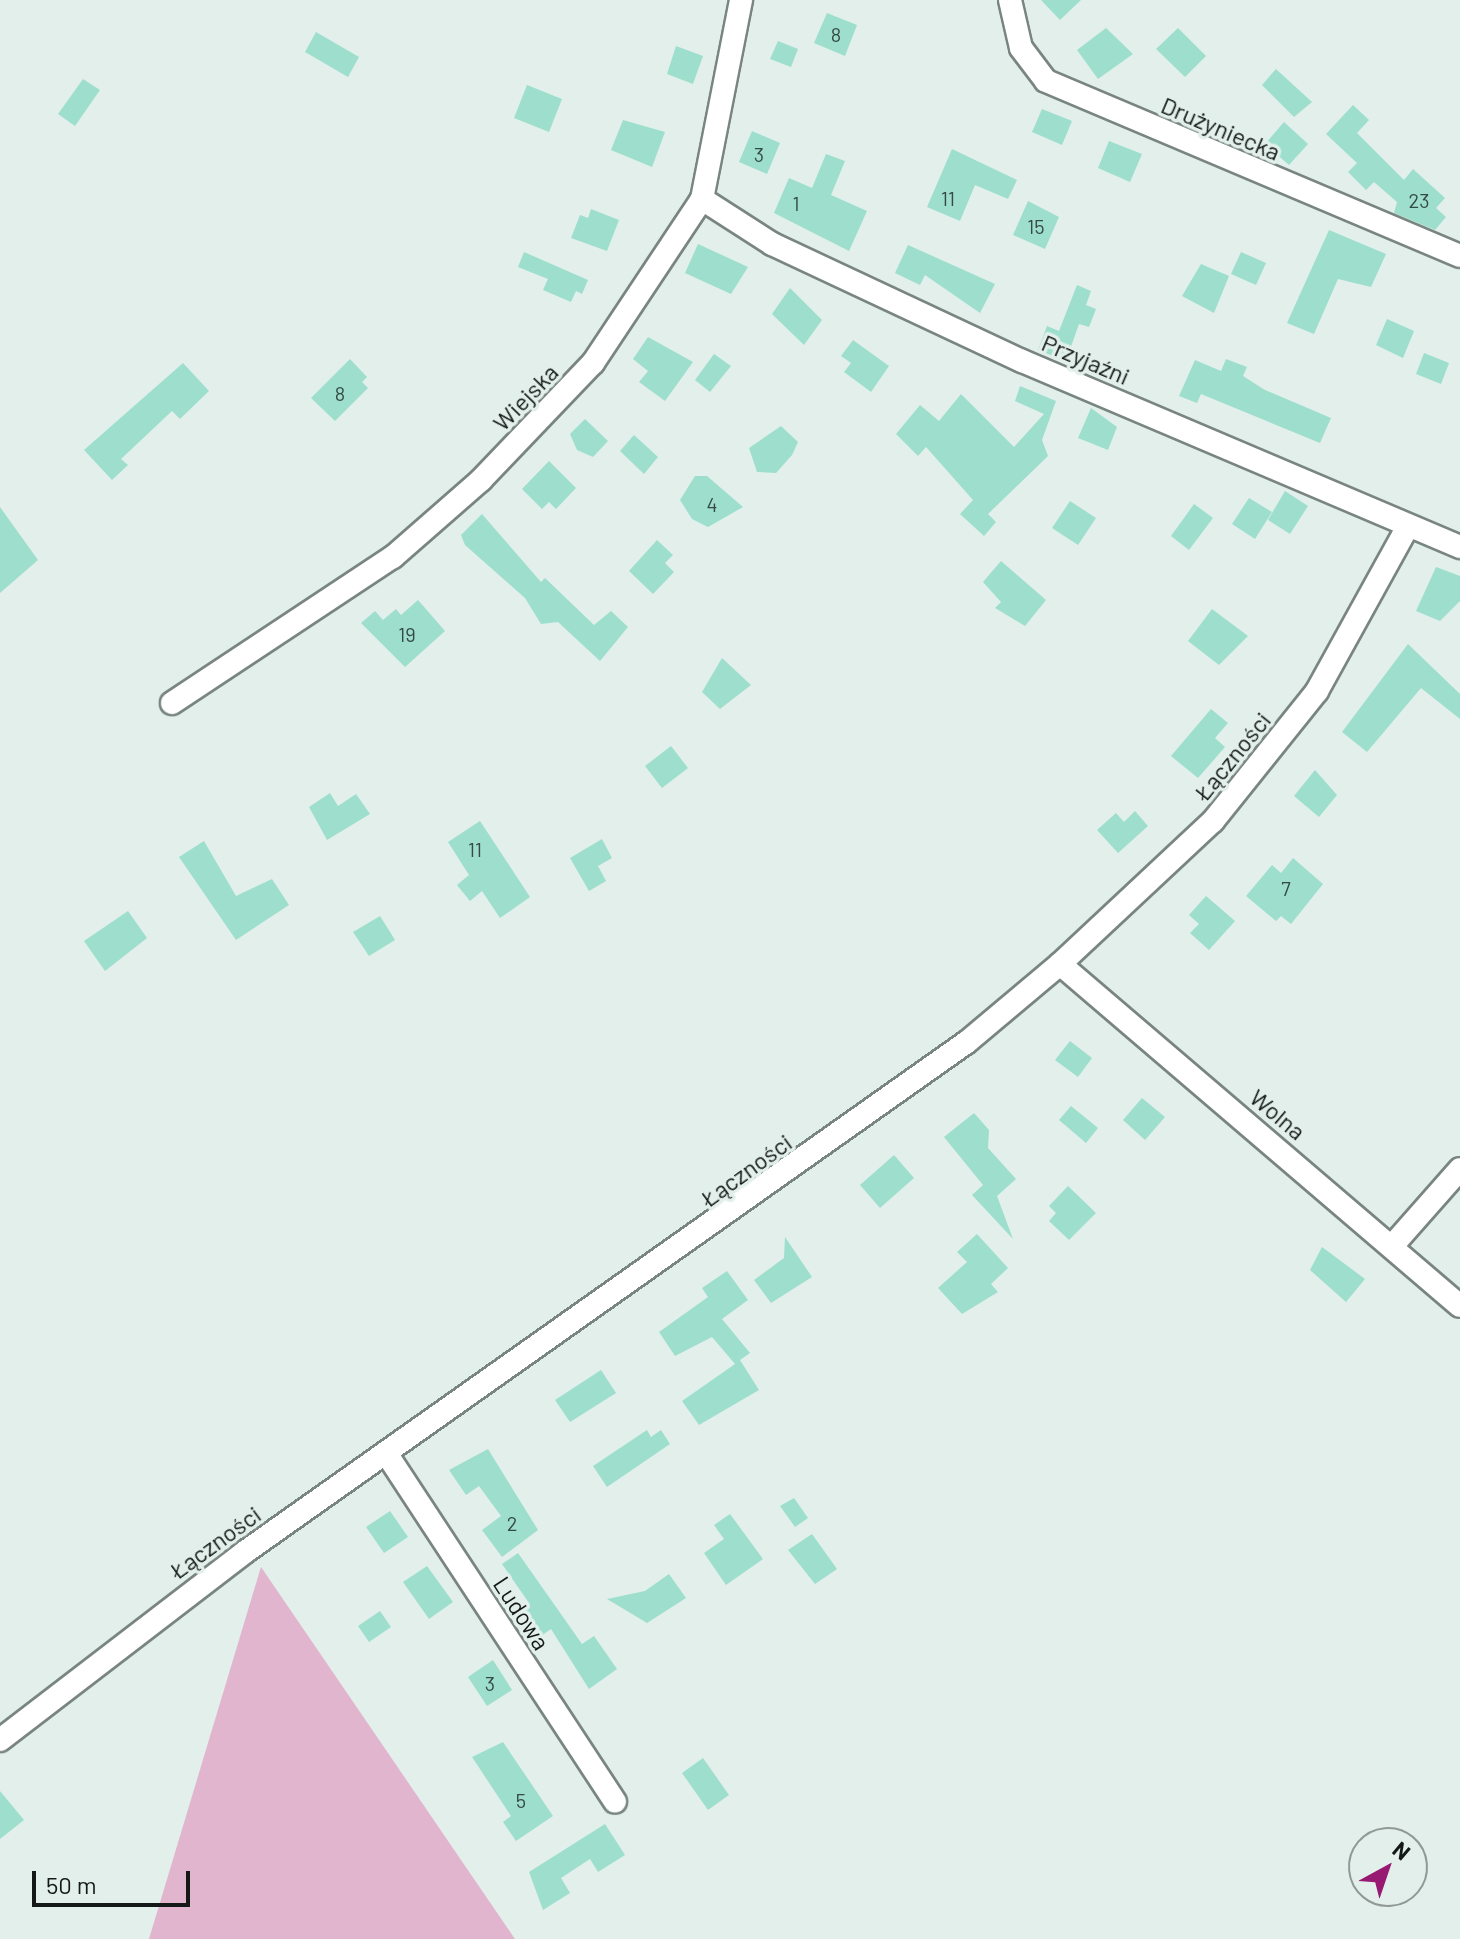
<!DOCTYPE html>
<html>
<head>
<meta charset="utf-8">
<style>
  body { margin:0 }
  #map { position:relative; width:1460px; height:1939px; overflow:hidden; background:#e2efeb; font-family:Barlow,sans-serif }
  div>[style] { position:absolute }
  .green>* { inset:0; background:#e1b5ce }
  .building>* { inset:0; background:#9ddfcc }
  .roads { filter:drop-shadow(2px 0 #798581) drop-shadow(-2px 0 #798581) drop-shadow(0 2px #798581) drop-shadow(0 -2px #798581) }
  .minor>* { height:22px; margin:-11px; padding:0 11px; transform-origin:11px; border-radius:11px; background:#fff }
  span { translate:-50% -50%; white-space:nowrap; text-align:center; line-height:1.15; -webkit-text-stroke:7px #e2efeb; paint-order:stroke }
  .number-label { font-size:20px; color:#364a44 }
  .number-label span { -webkit-text-stroke-width:0 }
  .street-label { font-size:24px; color:#141917 }
  .north { position:absolute; left:1348px; top:1827px; width:80px; height:80px; box-sizing:border-box; background:#e2efeb; border:2px solid #909996; border-radius:50%; rotate:40deg; font-size:22px; font-weight:700; line-height:32px; text-align:center; color:#141917 }
  .north::after { content:''; display:block; margin:auto; width:28px; height:36px; background:#971972; clip-path:polygon(50% 0,100% 100%,50% 72%,0 100%) }
  .scale { position:absolute; left:32px; top:1871px; width:158px; height:36px; box-sizing:border-box; border:4px solid #141917; border-top:0; padding-left:10px; font-size:24px; line-height:28px; white-space:nowrap; color:#141917; -webkit-text-stroke:6px #e2efeb; paint-order:stroke }
</style>
</head>
<body>
<div id="map">
  <div class="green">
    <i style="clip-path:polygon(261px 1567px,515px 1939px,149px 1939px)"></i>
  </div>
  <div class="building">
    <i style="clip-path:polygon(1041px 0,1081px 0,1060px 20px)"></i>
    <i style="clip-path:polygon(827px 13px,857px 25px,845px 56px,814px 43px)"></i>
    <i style="clip-path:polygon(1106px 28px,1133px 54px,1098px 79px,1077px 50px)"></i>
    <i style="clip-path:polygon(1178px 28px,1206px 56px,1185px 77px,1156px 49px)"></i>
    <i style="clip-path:polygon(316px 32px,359px 57px,348px 77px,305px 52px)"></i>
    <i style="clip-path:polygon(778px 41px,798px 49px,791px 67px,770px 59px)"></i>
    <i style="clip-path:polygon(676px 46px,703px 56px,693px 84px,667px 74px)"></i>
    <i style="clip-path:polygon(1276px 69px,1312px 102px,1294px 117px,1262px 85px)"></i>
    <i style="clip-path:polygon(83px 79px,100px 90px,75px 126px,58px 114px)"></i>
    <i style="clip-path:polygon(527px 85px,562px 99px,549px 132px,514px 118px)"></i>
    <i style="clip-path:polygon(1353px 105px,1369px 120px,1357px 133px,1404px 180px,1413px 169px,1445px 198px,1436px 208px,1446px 217px,1435px 230px,1394px 213px,1397px 202px,1374px 182px,1366px 190px,1348px 172px,1357px 163px,1326px 134px)"></i>
    <i style="clip-path:polygon(1042px 109px,1072px 121px,1062px 145px,1032px 132px)"></i>
    <i style="clip-path:polygon(623px 120px,665px 132px,652px 167px,611px 150px)"></i>
    <i style="clip-path:polygon(1284px 122px,1308px 144px,1289px 165px,1265px 144px)"></i>
    <i style="clip-path:polygon(752px 131px,780px 143px,767px 174px,739px 162px)"></i>
    <i style="clip-path:polygon(1109px 141px,1142px 154px,1130px 182px,1098px 168px)"></i>
    <i style="clip-path:polygon(952px 149px,1017px 180px,1008px 199px,975px 185px,960px 221px,927px 207px)"></i>
    <i style="clip-path:polygon(826px 154px,845px 161px,831px 195px,867px 211px,849px 251px,774px 213px,789px 178px,812px 188px)"></i>
    <i style="clip-path:polygon(1028px 201px,1059px 217px,1045px 249px,1013px 235px)"></i>
    <i style="clip-path:polygon(591px 209px,619px 220px,607px 251px,571px 238px,580px 215px,588px 218px)"></i>
    <i style="clip-path:polygon(1329px 230px,1386px 254px,1371px 287px,1338px 279px,1314px 334px,1287px 323px)"></i>
    <i style="clip-path:polygon(698px 244px,748px 267px,731px 294px,685px 273px)"></i>
    <i style="clip-path:polygon(908px 245px,995px 284px,980px 313px,925px 275px,920px 285px,895px 273px)"></i>
    <i style="clip-path:polygon(524px 252px,588px 280px,582px 294px,576px 291px,571px 302px,543px 290px,548px 279px,518px 267px)"></i>
    <i style="clip-path:polygon(1241px 252px,1266px 263px,1256px 285px,1231px 274px)"></i>
    <i style="clip-path:polygon(1201px 264px,1229px 276px,1214px 313px,1182px 296px)"></i>
    <i style="clip-path:polygon(1077px 285px,1091px 291px,1086px 305px,1096px 309px,1089px 327px,1079px 324px,1066px 361px,1038px 350px,1047px 326px,1059px 331px)"></i>
    <i style="clip-path:polygon(790px 288px,822px 320px,804px 345px,772px 314px)"></i>
    <i style="clip-path:polygon(1387px 319px,1414px 331px,1403px 358px,1376px 345px)"></i>
    <i style="clip-path:polygon(648px 337px,693px 362px,665px 401px,639px 382px,648px 371px,633px 359px)"></i>
    <i style="clip-path:polygon(853px 340px,889px 366px,871px 392px,844px 372px,851px 363px,841px 356px)"></i>
    <i style="clip-path:polygon(1424px 353px,1449px 363px,1441px 384px,1416px 374px)"></i>
    <i style="clip-path:polygon(714px 354px,731px 366px,710px 392px,695px 380px)"></i>
    <i style="clip-path:polygon(350px 359px,367px 377px,362px 382px,368px 388px,335px 421px,311px 398px)"></i>
    <i style="clip-path:polygon(1226px 359px,1247px 367px,1243px 376px,1265px 390px,1331px 418px,1320px 443px,1201px 394px,1197px 403px,1179px 396px,1195px 360px,1221px 371px)"></i>
    <i style="clip-path:polygon(183px 363px,209px 391px,180px 419px,172px 411px,121px 459px,128px 465px,112px 480px,84px 450px)"></i>
    <i style="clip-path:polygon(1020px 386px,1056px 401px,1042px 440px,1048px 456px,988px 514px,996px 522px,984px 536px,960px 514px,973px 500px,926px 447px,918px 456px,896px 434px,920px 405px,939px 421px,961px 394px,1014px 447px,1044px 414px,1015px 401px)"></i>
    <i style="clip-path:polygon(1091px 408px,1117px 427px,1108px 450px,1078px 438px)"></i>
    <i style="clip-path:polygon(585px 419px,608px 441px,593px 457px,577px 450px,570px 434px)"></i>
    <i style="clip-path:polygon(781px 426px,798px 442px,792px 455px,776px 473px,757px 472px,749px 448px)"></i>
    <i style="clip-path:polygon(634px 435px,658px 457px,644px 474px,620px 451px)"></i>
    <i style="clip-path:polygon(549px 461px,576px 488px,556px 509px,549px 502px,542px 509px,522px 489px)"></i>
    <i style="clip-path:polygon(695px 476px,707px 476px,743px 507px,708px 527px,692px 519px,680px 500px)"></i>
    <i style="clip-path:polygon(1285px 491px,1308px 506px,1290px 534px,1268px 520px)"></i>
    <i style="clip-path:polygon(1249px 498px,1272px 512px,1255px 539px,1232px 524px)"></i>
    <i style="clip-path:polygon(1070px 501px,1096px 518px,1078px 545px,1052px 528px)"></i>
    <i style="clip-path:polygon(1194px 504px,1213px 518px,1189px 550px,1171px 536px)"></i>
    <i style="clip-path:polygon(0 507px,38px 560px,0 593px)"></i>
    <i style="clip-path:polygon(482px 514px,541px 582px,545px 578px,594px 625px,611px 611px,628px 627px,600px 661px,558px 622px,541px 624px,525px 598px,465px 545px,461px 535px)"></i>
    <i style="clip-path:polygon(657px 540px,673px 555px,665px 563px,674px 572px,653px 594px,629px 571px)"></i>
    <i style="clip-path:polygon(1001px 561px,1046px 600px,1025px 626px,995px 608px,1001px 602px,983px 582px)"></i>
    <i style="clip-path:polygon(1436px 567px,1460px 576px,1460px 601px,1440px 621px,1416px 611px)"></i>
    <i style="clip-path:polygon(418px 600px,445px 631px,405px 667px,361px 623px,375px 611px,383px 620px,396px 609px,401px 615px)"></i>
    <i style="clip-path:polygon(1212px 609px,1248px 636px,1219px 665px,1188px 641px)"></i>
    <i style="clip-path:polygon(1408px 644px,1460px 694px,1460px 719px,1421px 688px,1367px 752px,1342px 732px)"></i>
    <i style="clip-path:polygon(722px 658px,751px 685px,720px 709px,702px 692px)"></i>
    <i style="clip-path:polygon(1211px 709px,1228px 723px,1215px 738px,1225px 747px,1198px 778px,1171px 756px)"></i>
    <i style="clip-path:polygon(671px 746px,688px 768px,662px 788px,645px 766px)"></i>
    <i style="clip-path:polygon(1315px 770px,1337px 795px,1319px 817px,1294px 796px)"></i>
    <i style="clip-path:polygon(330px 793px,338px 806px,356px 794px,370px 814px,327px 840px,309px 807px)"></i>
    <i style="clip-path:polygon(1135px 811px,1148px 826px,1118px 853px,1097px 830px,1116px 813px,1124px 822px)"></i>
    <i style="clip-path:polygon(480px 821px,530px 897px,500px 918px,482px 891px,470px 901px,457px 885px,469px 875px,448px 842px)"></i>
    <i style="clip-path:polygon(602px 839px,612px 858px,598px 866px,606px 881px,589px 891px,570px 858px)"></i>
    <i style="clip-path:polygon(204px 841px,236px 896px,272px 879px,289px 905px,236px 940px,179px 857px)"></i>
    <i style="clip-path:polygon(1293px 858px,1323px 884px,1291px 924px,1281px 916px,1276px 921px,1246px 896px,1272px 865px,1281px 873px)"></i>
    <i style="clip-path:polygon(1206px 896px,1235px 921px,1209px 950px,1190px 933px,1199px 924px,1189px 915px)"></i>
    <i style="clip-path:polygon(128px 911px,147px 938px,105px 971px,84px 941px)"></i>
    <i style="clip-path:polygon(380px 916px,395px 940px,369px 956px,353px 932px)"></i>
    <i style="clip-path:polygon(1070px 1041px,1092px 1058px,1078px 1077px,1055px 1060px)"></i>
    <i style="clip-path:polygon(1142px 1098px,1165px 1117px,1145px 1140px,1123px 1120px)"></i>
    <i style="clip-path:polygon(1071px 1106px,1098px 1128px,1086px 1143px,1059px 1120px)"></i>
    <i style="clip-path:polygon(974px 1113px,989px 1130px,988px 1148px,1016px 1179px,997px 1196px,1013px 1239px,972px 1195px,983px 1185px,944px 1137px)"></i>
    <i style="clip-path:polygon(894px 1155px,914px 1178px,880px 1208px,860px 1185px)"></i>
    <i style="clip-path:polygon(1068px 1186px,1096px 1213px,1069px 1240px,1049px 1221px,1056px 1213px,1049px 1206px)"></i>
    <i style="clip-path:polygon(977px 1234px,1008px 1268px,991px 1284px,998px 1292px,962px 1314px,938px 1288px,967px 1262px,957px 1252px)"></i>
    <i style="clip-path:polygon(785px 1237px,812px 1277px,771px 1303px,754px 1280px,784px 1258px)"></i>
    <i style="clip-path:polygon(1322px 1247px,1365px 1279px,1346px 1302px,1310px 1270px)"></i>
    <i style="clip-path:polygon(727px 1271px,748px 1300px,722px 1319px,750px 1353px,740px 1360px,759px 1390px,699px 1425px,682px 1401px,735px 1364px,712px 1337px,675px 1356px,659px 1332px,708px 1297px,702px 1288px)"></i>
    <i style="clip-path:polygon(601px 1370px,616px 1393px,570px 1422px,555px 1400px)"></i>
    <i style="clip-path:polygon(647px 1430px,651px 1437px,661px 1430px,670px 1444px,607px 1487px,593px 1466px)"></i>
    <i style="clip-path:polygon(488px 1449px,538px 1530px,502px 1557px,482px 1530px,501px 1516px,479px 1486px,466px 1495px,449px 1470px)"></i>
    <i style="clip-path:polygon(794px 1498px,808px 1518px,795px 1527px,780px 1506px)"></i>
    <i style="clip-path:polygon(390px 1511px,408px 1537px,384px 1553px,366px 1527px)"></i>
    <i style="clip-path:polygon(730px 1514px,763px 1559px,726px 1585px,704px 1553px,724px 1539px,714px 1525px)"></i>
    <i style="clip-path:polygon(812px 1534px,837px 1569px,815px 1584px,788px 1550px)"></i>
    <i style="clip-path:polygon(518px 1553px,582px 1644px,594px 1636px,617px 1669px,589px 1689px,551px 1629px,541px 1636px,521px 1608px,529px 1603px,502px 1564px)"></i>
    <i style="clip-path:polygon(427px 1566px,453px 1602px,429px 1619px,403px 1582px)"></i>
    <i style="clip-path:polygon(669px 1574px,686px 1598px,647px 1623px,607px 1599px,645px 1591px)"></i>
    <i style="clip-path:polygon(380px 1611px,391px 1627px,369px 1642px,358px 1626px)"></i>
    <i style="clip-path:polygon(493px 1660px,512px 1690px,487px 1706px,468px 1677px)"></i>
    <i style="clip-path:polygon(503px 1742px,553px 1816px,516px 1841px,503px 1822px,511px 1816px,472px 1757px)"></i>
    <i style="clip-path:polygon(703px 1758px,729px 1795px,708px 1810px,682px 1773px)"></i>
    <i style="clip-path:polygon(0 1791px,24px 1820px,0 1839px)"></i>
    <i style="clip-path:polygon(605px 1824px,625px 1855px,598px 1872px,590px 1859px,561px 1878px,570px 1893px,543px 1910px,529px 1872px)"></i>
  </div>
  <div class="roads">
    <div class="minor">
      <i style="left:1010px;top:0;width:49px;rotate:77.1deg"></i>
      <i style="left:1021px;top:48px;width:41px;rotate:52.9deg"></i>
      <i style="left:1046px;top:81px;width:449px;rotate:22.9deg"></i>
      <i style="left:702px;top:199px;width:83px;rotate:32.7deg"></i>
      <i style="left:772px;top:244px;width:276px;rotate:25.1deg"></i>
      <i style="left:1022px;top:361px;width:476px;rotate:23deg"></i>
      <i style="left:172px;top:703px;width:265px;rotate:-33.5deg"></i>
      <i style="left:393px;top:557px;width:117px;rotate:-41.2deg"></i>
      <i style="left:481px;top:480px;width:162px;rotate:-46.3deg"></i>
      <i style="left:593px;top:363px;width:197px;rotate:-56.4deg"></i>
      <i style="left:702px;top:199px;width:203px;rotate:-78.9deg"></i>
      <i style="left:1060px;top:964px;width:526px;rotate:40.53deg"></i>
      <i style="left:1393px;top:1245px;width:101px;rotate:-48.6deg"></i>
      <i style="left:386px;top:1453px;width:417px;rotate:56.7deg"></i>
      <i style="left:0;top:1740px;width:309px;rotate:-37.5deg"></i>
      <i style="left:245px;top:1552px;width:884px;rotate:-35.24deg"></i>
      <i style="left:967px;top:1042px;width:121px;rotate:-40deg"></i>
      <i style="left:1060px;top:964px;width:209px;rotate:-43.1deg"></i>
      <i style="left:1213px;top:821px;width:166px;rotate:-51.3deg"></i>
      <i style="left:1317px;top:691px;width:186px;rotate:-61.1deg"></i>
    </div>
  </div>
  <div class="number-label">
    <span style="left:836px;top:34px">8</span>
    <span style="left:759px;top:154px">3</span>
    <span style="left:948px;top:198px">11</span>
    <span style="left:1419px;top:200px">23</span>
    <span style="left:796px;top:203px">1</span>
    <span style="left:1036px;top:226px">15</span>
    <span style="left:340px;top:393px">8</span>
    <span style="left:712px;top:504px">4</span>
    <span style="left:407px;top:634px">19</span>
    <span style="left:475px;top:849px">11</span>
    <span style="left:1286px;top:888px">7</span>
    <span style="left:512px;top:1523px">2</span>
    <span style="left:490px;top:1683px">3</span>
    <span style="left:521px;top:1800px">5</span>
  </div>
  <div class="street-label">
    <span style="left:1221px;top:128px;rotate:23deg">Drużyniecka</span>
    <span style="left:1086px;top:359px;rotate:23deg">Przyjaźni</span>
    <span style="left:525px;top:397px;rotate:-46deg">Wiejska</span>
    <span style="left:1232px;top:756px;rotate:-51deg">Łączności</span>
    <span style="left:1278px;top:1114px;rotate:40deg">Wolna</span>
    <span style="left:746px;top:1170px;rotate:-36deg">Łączności</span>
    <span style="left:215px;top:1542px;rotate:-36deg">Łączności</span>
    <span style="left:522px;top:1613px;rotate:57deg">Ludowa</span>
  </div>
  <div class="north">N</div>
  <div class="scale">50 m</div>
</div>
</body>
</html>
